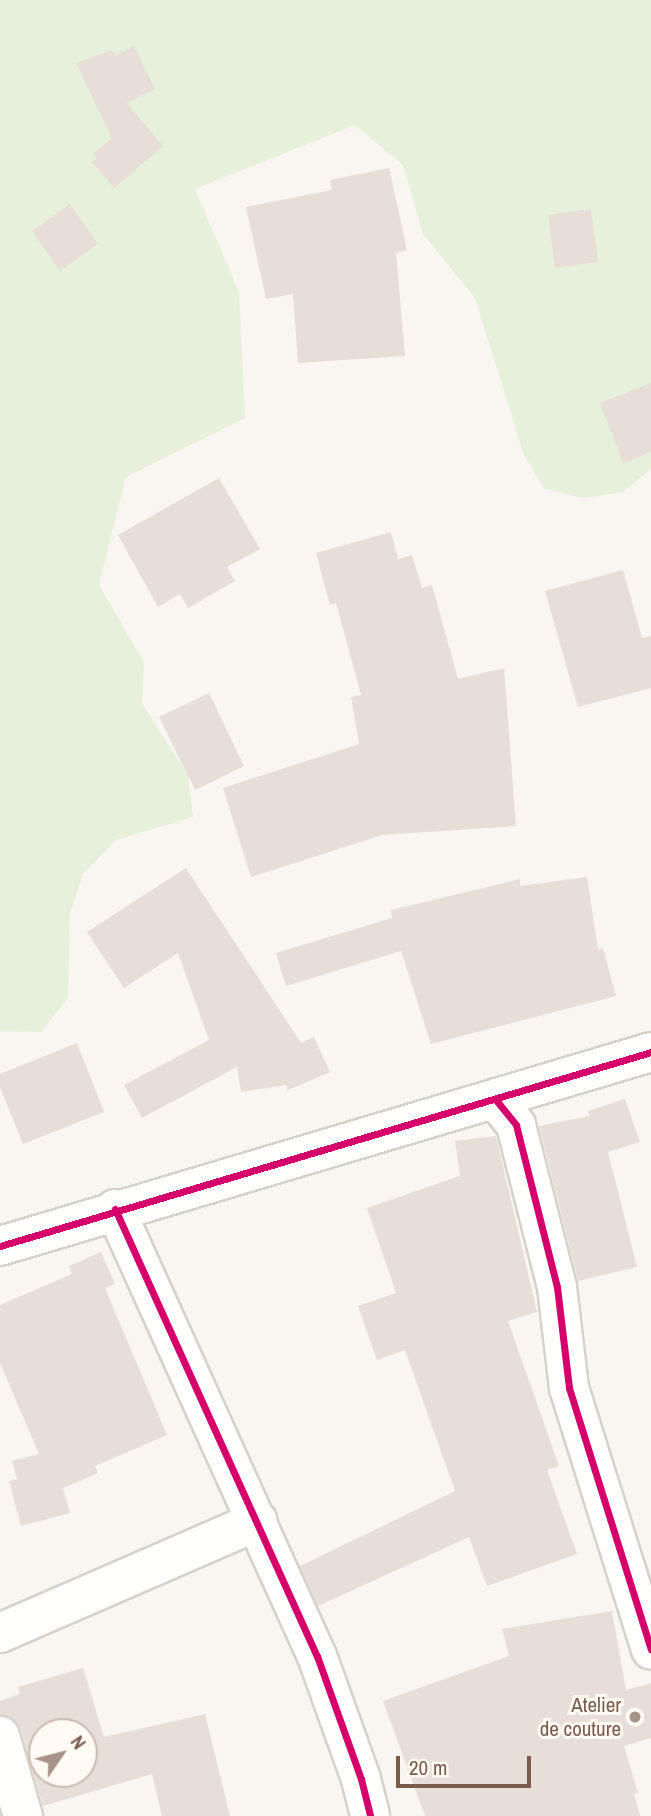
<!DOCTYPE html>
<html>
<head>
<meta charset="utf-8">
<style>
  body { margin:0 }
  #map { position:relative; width:651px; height:1816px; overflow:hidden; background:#f9f5f0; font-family:"Archivo Narrow",sans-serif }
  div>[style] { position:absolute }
  .green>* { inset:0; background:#e7f0db }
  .building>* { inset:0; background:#e6ded7 }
  .roads { filter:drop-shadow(2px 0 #d7d1cb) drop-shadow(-2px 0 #d7d1cb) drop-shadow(0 2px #d7d1cb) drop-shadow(0 -2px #d7d1cb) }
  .street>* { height:38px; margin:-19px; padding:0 19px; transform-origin:19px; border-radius:19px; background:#fefefd }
  .secondary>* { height:38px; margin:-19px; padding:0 19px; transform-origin:19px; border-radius:19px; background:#fefefd }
  .cycleway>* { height:7px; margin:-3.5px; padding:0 3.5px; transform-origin:3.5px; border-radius:3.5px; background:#d6006c }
  .dots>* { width:19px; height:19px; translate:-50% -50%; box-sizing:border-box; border:4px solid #fffaf3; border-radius:50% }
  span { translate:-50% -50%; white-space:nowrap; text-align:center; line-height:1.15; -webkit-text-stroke:6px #fffaf3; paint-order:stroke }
  .poi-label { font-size:21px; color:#7a5c4d }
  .right { translate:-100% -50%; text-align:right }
  .north { position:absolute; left:28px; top:1718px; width:70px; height:70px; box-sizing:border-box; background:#fffaf3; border:2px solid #cabbb1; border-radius:50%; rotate:55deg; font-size:19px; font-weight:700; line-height:28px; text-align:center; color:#7a5c4d }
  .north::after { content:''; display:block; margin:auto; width:24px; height:32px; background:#a69286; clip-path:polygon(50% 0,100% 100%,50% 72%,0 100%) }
  .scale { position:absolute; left:396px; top:1756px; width:135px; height:32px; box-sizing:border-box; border:4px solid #7a5c4d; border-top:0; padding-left:9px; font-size:21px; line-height:24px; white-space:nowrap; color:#7a5c4d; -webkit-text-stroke:5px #fffaf3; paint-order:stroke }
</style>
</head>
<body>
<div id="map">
  <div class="green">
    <i style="clip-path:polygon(0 0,651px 0,651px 469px,623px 492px,583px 498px,544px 488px,524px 455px,475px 298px,423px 234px,403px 165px,355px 125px,195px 189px,239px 292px,245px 418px,126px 477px,99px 585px,144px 662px,142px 703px,188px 776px,193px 817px,116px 840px,83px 874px,70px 913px,68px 998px,41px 1032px,0 1031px)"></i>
  </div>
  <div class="building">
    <i style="clip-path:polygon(134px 46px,155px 89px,127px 103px,163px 146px,114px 188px,92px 162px,97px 158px,93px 154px,112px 138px,76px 63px,112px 50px,115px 56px)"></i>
    <i style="clip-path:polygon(389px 168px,407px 250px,396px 253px,405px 356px,298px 363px,293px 294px,266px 299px,246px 207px,332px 190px,330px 180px)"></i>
    <i style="clip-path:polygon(70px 204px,98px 244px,60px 271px,32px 231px)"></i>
    <i style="clip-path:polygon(591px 209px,598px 262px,555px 268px,548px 215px)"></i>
    <i style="clip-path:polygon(651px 383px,651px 452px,623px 463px,600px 403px)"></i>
    <i style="clip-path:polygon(219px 478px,260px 549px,227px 567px,235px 581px,188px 608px,180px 594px,158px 607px,118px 535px)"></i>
    <i style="clip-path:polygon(391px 532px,398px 559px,412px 555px,422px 588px,432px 585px,458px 679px,504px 668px,516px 826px,382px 835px,251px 877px,223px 788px,359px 744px,351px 697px,361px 695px,336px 603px,330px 605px,316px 553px)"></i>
    <i style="clip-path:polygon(623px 570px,642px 638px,651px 636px,651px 688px,578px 707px,545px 591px)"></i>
    <i style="clip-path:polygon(209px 693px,244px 766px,195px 790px,159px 717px)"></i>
    <i style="clip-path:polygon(186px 868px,301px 1043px,314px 1037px,330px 1072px,288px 1090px,286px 1085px,241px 1092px,237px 1067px,142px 1118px,124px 1085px,209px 1040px,178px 953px,124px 988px,87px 932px)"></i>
    <i style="clip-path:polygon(587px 877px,598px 950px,603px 948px,616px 996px,431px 1044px,401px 951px,286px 986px,276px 953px,392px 918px,391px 910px,520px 879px,520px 886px)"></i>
    <i style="clip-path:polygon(77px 1043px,104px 1112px,23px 1144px,0 1087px,0 1074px)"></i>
    <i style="clip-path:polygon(625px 1099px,640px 1142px,608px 1152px,637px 1267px,578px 1281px,539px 1126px,590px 1116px,588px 1111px)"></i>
    <i style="clip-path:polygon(496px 1136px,537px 1312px,508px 1321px,559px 1466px,547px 1470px,577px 1554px,487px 1586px,469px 1537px,318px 1606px,300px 1566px,455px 1491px,405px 1350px,377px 1360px,358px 1306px,396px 1293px,367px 1208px,460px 1176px,455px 1141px)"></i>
    <i style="clip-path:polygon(101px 1252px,115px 1284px,105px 1288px,167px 1435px,95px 1466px,98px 1473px,63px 1488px,70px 1513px,21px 1526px,9px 1481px,17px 1479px,12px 1461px,39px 1454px,0 1363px,0 1305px,72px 1274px,69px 1266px)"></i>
    <i style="clip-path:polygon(612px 1611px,626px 1690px,651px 1683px,651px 1738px,624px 1746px,638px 1793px,634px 1794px,640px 1816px,425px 1816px,383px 1701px,509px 1656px,502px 1629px)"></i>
    <i style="clip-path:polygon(evenodd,83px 1668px,104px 1737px,205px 1714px,230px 1816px,162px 1816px,152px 1774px,43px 1806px,21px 1730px,15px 1720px,0 1715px,0 1701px,20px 1694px,18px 1687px,83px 1668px,42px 1732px,84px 1732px,84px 1774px,42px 1774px,42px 1732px)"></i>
  </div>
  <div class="roads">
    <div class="street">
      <i style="left:496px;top:1100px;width:32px;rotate:51deg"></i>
      <i style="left:516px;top:1125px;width:167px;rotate:75.8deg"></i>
      <i style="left:557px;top:1287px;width:102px;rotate:83.2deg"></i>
      <i style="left:569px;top:1388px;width:274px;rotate:72.6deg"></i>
      <i style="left:115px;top:1209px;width:491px;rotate:65.7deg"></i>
      <i style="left:317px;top:1656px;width:131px;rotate:70.3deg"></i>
      <i style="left:361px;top:1779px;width:38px;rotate:76deg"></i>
      <i style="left:0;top:1633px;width:281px;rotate:-23.5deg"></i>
      <i style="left:0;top:1736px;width:83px;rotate:74deg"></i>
    </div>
    <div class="secondary">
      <i style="left:0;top:1246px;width:679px;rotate:-16.59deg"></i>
    </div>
  </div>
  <div class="cycleway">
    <i style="left:496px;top:1100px;width:32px;rotate:51deg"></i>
    <i style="left:516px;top:1125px;width:167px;rotate:75.8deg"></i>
    <i style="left:557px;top:1287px;width:102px;rotate:83.2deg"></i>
    <i style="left:569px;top:1388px;width:274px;rotate:72.6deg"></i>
    <i style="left:115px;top:1209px;width:491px;rotate:65.7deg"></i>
    <i style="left:317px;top:1656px;width:131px;rotate:70.3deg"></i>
    <i style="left:361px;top:1779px;width:38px;rotate:76deg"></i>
    <i style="left:0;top:1246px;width:679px;rotate:-16.59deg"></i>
  </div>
  <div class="dots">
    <i style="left:635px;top:1717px;background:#a69286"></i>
  </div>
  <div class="poi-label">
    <span class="right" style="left:621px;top:1717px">Atelier<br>de couture</span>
  </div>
  <div class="north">N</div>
  <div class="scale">20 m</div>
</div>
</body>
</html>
